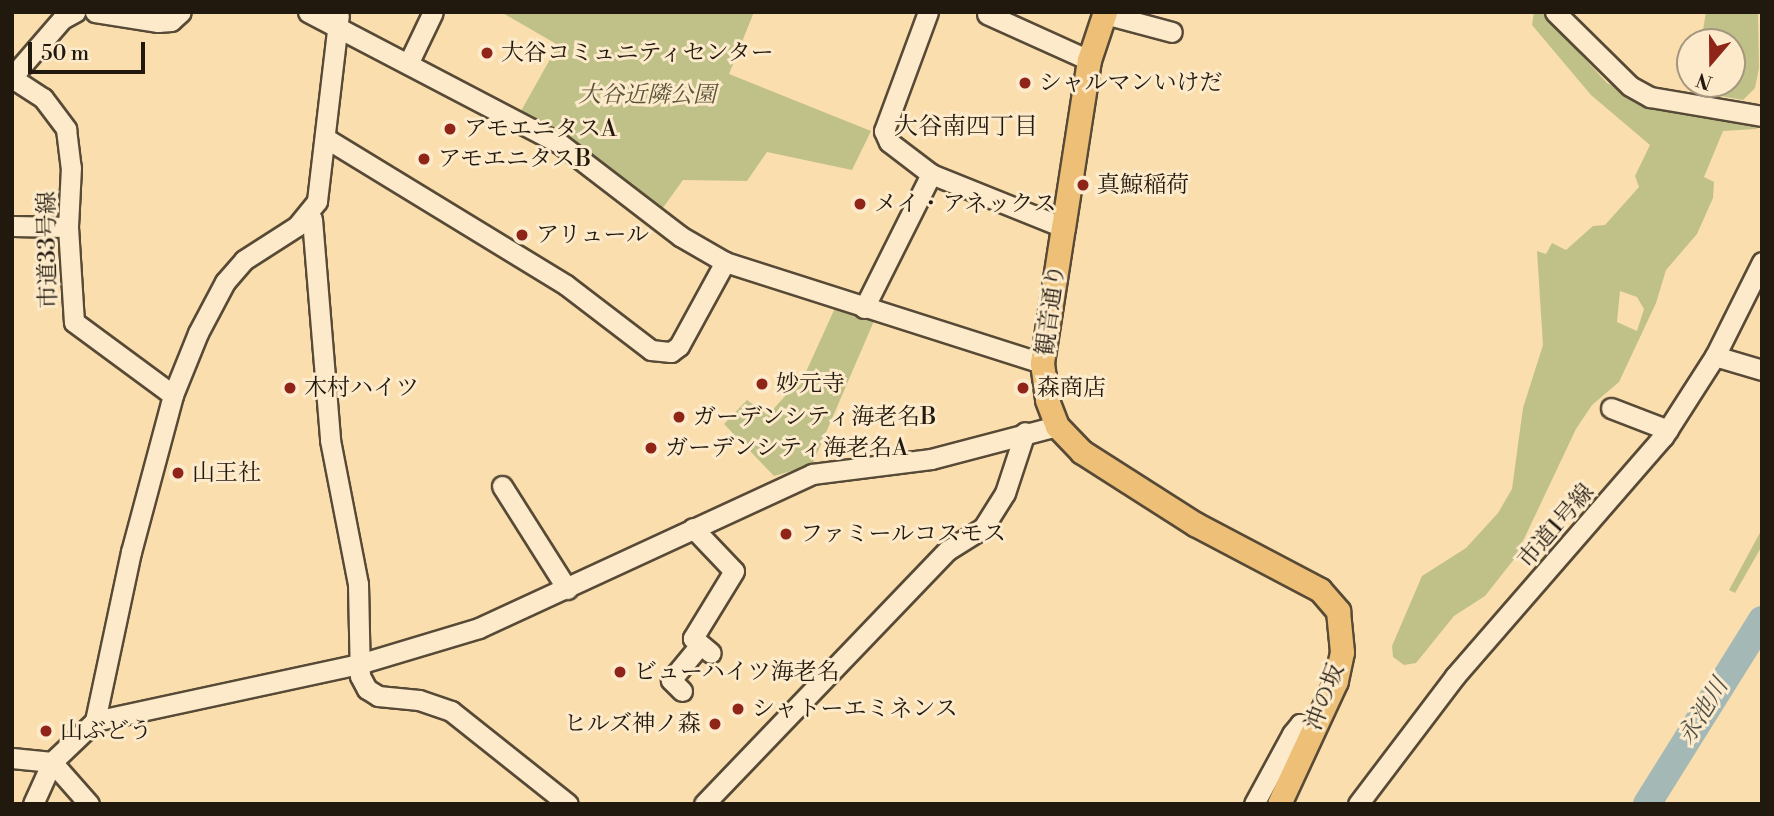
<!DOCTYPE html>
<html>
<head>
<meta charset="utf-8">
<style>
  body { margin:0 }
  #map { position:relative; width:1774px; height:816px; overflow:hidden; background:#fadeae; font-family:"Libre Bodoni","Noto Serif JP",serif }
  div>[style] { position:absolute }
  .green>* { inset:0; background:#c0c189 }
  .river>* { height:28px; margin:-14px; padding:0 14px; transform-origin:14px; border-radius:14px; background:#a4b9b6 }
  .roads { filter:drop-shadow(2px 0 #574a36) drop-shadow(-2px 0 #574a36) drop-shadow(0 2px #574a36) drop-shadow(0 -2px #574a36) }
  .minor>* { height:19px; margin:-9.5px; padding:0 9.5px; transform-origin:9.5px; border-radius:9.5px; background:#fceaca }
  .major>* { height:23px; margin:-11.5px; padding:0 11.5px; transform-origin:11.5px; border-radius:11.5px; background:#edbf77 }
  .dots>* { width:19px; height:19px; translate:-50% -50%; box-sizing:border-box; border:4px solid #fceaca; border-radius:50% }
  span { translate:-50% -50%; white-space:nowrap; text-align:center; line-height:1.15; -webkit-text-stroke:6px #fceaca; paint-order:stroke }
  .poi-label { font-size:23px; color:#21180e }
  .left { translate:0 -50%; text-align:left }
  .right { translate:-100% -50%; text-align:right }
  .park-label { font-size:23px; color:#595339; font-style:italic }
  .street-label { font-size:23px; color:#21180e }
  .neighbourhood-label { font-size:24px; color:#21180e }
  .water-label { font-size:24px; color:#4f5049; font-style:italic }
  .frame { position:absolute; inset:0; border:14px solid #21180e; pointer-events:none }
  .north { position:absolute; left:1676px; top:28px; width:70px; height:70px; box-sizing:border-box; background:#fceaca; border:2px solid #a4967f; border-radius:50%; rotate:200deg; font-size:19px; font-weight:700; line-height:28px; text-align:center; color:#21180e }
  .north::after { content:''; display:block; margin:auto; width:24px; height:32px; background:#8f2418; clip-path:polygon(50% 0,100% 100%,50% 72%,0 100%) }
  .scale { position:absolute; left:28px; top:42px; width:117px; height:32px; box-sizing:border-box; border:4px solid #21180e; border-top:0; padding-left:9px; font-size:21px; line-height:24px; white-space:nowrap; color:#21180e; -webkit-text-stroke:5px #fceaca; paint-order:stroke }
</style>
</head>
<body>
<div id="map">
  <div class="green">
    <i style="clip-path:polygon(501px 12px,754px 12px,729px 74px,871px 131px,852px 170px,767px 152px,747px 181px,683px 180px,662px 209px,574px 142px,521px 111px,558px 45px)"></i>
    <i style="clip-path:polygon(evenodd,1534px 12px,1542px 12px,1607px 83px,1646px 101px,1762px 124px,1756px 129px,1723px 131px,1704px 177px,1714px 182px,1713px 198px,1697px 234px,1666px 270px,1656px 303px,1619px 382px,1592px 405px,1576px 429px,1515px 558px,1485px 596px,1454px 616px,1416px 663px,1404px 665px,1393px 657px,1392px 646px,1422px 576px,1466px 548px,1498px 513px,1512px 489px,1523px 408px,1543px 345px,1537px 251px,1546px 254px,1552px 243px,1566px 250px,1593px 226px,1605px 225px,1639px 187px,1635px 176px,1650px 145px,1591px 95px,1532px 25px,1534px 12px,1620px 291px,1637px 297px,1644px 309px,1637px 331px,1617px 322px,1620px 291px)"></i>
    <i style="clip-path:polygon(1706px 12px,1758px 12px,1759px 68px,1755px 88px,1743px 100px,1715px 95px,1705px 84px,1732px 84px,1732px 42px,1701px 42px)"></i>
    <i style="clip-path:polygon(835px 308px,874px 321px,812px 465px,774px 476px,724px 424px,747px 400px,768px 415px,805px 374px)"></i>
    <i style="clip-path:polygon(1762px 529px,1762px 546px,1735px 593px,1729px 590px)"></i>
  </div>
  <div class="river">
    <i style="left:1647px;top:804px;width:217px;rotate:-58deg"></i>
  </div>
  <div class="roads">
    <div class="minor">
      <i style="left:95px;top:12px;width:64px;rotate:9deg"></i>
      <i style="left:158px;top:22px;width:13px;rotate:-4deg"></i>
      <i style="left:171px;top:21px;width:13px;rotate:-42deg"></i>
      <i style="left:308px;top:12px;width:283px;rotate:27.6deg"></i>
      <i style="left:559px;top:143px;width:153px;rotate:37.5deg"></i>
      <i style="left:680px;top:236px;width:52px;rotate:30deg"></i>
      <i style="left:725px;top:262px;width:333px;rotate:17.7deg"></i>
      <i style="left:928px;top:12px;width:127px;rotate:110.3deg"></i>
      <i style="left:884px;top:131px;width:12px;rotate:66deg"></i>
      <i style="left:889px;top:142px;width:53px;rotate:37.3deg"></i>
      <i style="left:931px;top:174px;width:142px;rotate:21.9deg"></i>
      <i style="left:1555px;top:12px;width:105px;rotate:44.6deg"></i>
      <i style="left:1630px;top:86px;width:23px;rotate:29deg"></i>
      <i style="left:1650px;top:97px;width:114px;rotate:9.6deg"></i>
      <i style="left:987px;top:14px;width:112px;rotate:24.3deg"></i>
      <i style="left:1105px;top:14px;width:69px;rotate:15deg"></i>
      <i style="left:409px;top:62px;width:55px;rotate:-64.4deg"></i>
      <i style="left:12px;top:77px;width:77px;rotate:-49.2deg"></i>
      <i style="left:62px;top:19px;width:15px;rotate:-28deg"></i>
      <i style="left:12px;top:78px;width:37px;rotate:33deg"></i>
      <i style="left:43px;top:98px;width:39px;rotate:53deg"></i>
      <i style="left:66px;top:129px;width:38px;rotate:83deg"></i>
      <i style="left:71px;top:167px;width:60px;rotate:92.9deg"></i>
      <i style="left:68px;top:227px;width:95px;rotate:86.4deg"></i>
      <i style="left:74px;top:322px;width:123px;rotate:36.4deg"></i>
      <i style="left:327px;top:139px;width:280px;rotate:31.4deg"></i>
      <i style="left:566px;top:285px;width:107px;rotate:37.4deg"></i>
      <i style="left:651px;top:350px;width:20px;rotate:6deg"></i>
      <i style="left:671px;top:352px;width:10px;rotate:-37deg"></i>
      <i style="left:679px;top:346px;width:96px;rotate:-61.3deg"></i>
      <i style="left:312px;top:219px;width:222px;rotate:85.3deg"></i>
      <i style="left:330px;top:440px;width:147px;rotate:79deg"></i>
      <i style="left:358px;top:584px;width:92px;rotate:88.8deg"></i>
      <i style="left:360px;top:676px;width:15px;rotate:62deg"></i>
      <i style="left:367px;top:689px;width:13px;rotate:32deg"></i>
      <i style="left:378px;top:696px;width:41px;rotate:5.6deg"></i>
      <i style="left:419px;top:700px;width:34px;rotate:19deg"></i>
      <i style="left:451px;top:711px;width:149px;rotate:38.5deg"></i>
      <i style="left:12px;top:226px;width:56px;rotate:1deg"></i>
      <i style="left:864px;top:308px;width:150px;rotate:-63.4deg"></i>
      <i style="left:1715px;top:356px;width:49px;rotate:16.6deg"></i>
      <i style="left:1611px;top:408px;width:61px;rotate:21.1deg"></i>
      <i style="left:502px;top:486px;width:122px;rotate:57.7deg"></i>
      <i style="left:693px;top:528px;width:59px;rotate:46.4deg"></i>
      <i style="left:734px;top:571px;width:79px;rotate:121.5deg"></i>
      <i style="left:693px;top:638px;width:23px;rotate:40deg"></i>
      <i style="left:682px;top:691px;width:16px;rotate:-135deg"></i>
      <i style="left:671px;top:680px;width:45px;rotate:-50.4deg"></i>
      <i style="left:95px;top:721px;width:173px;rotate:-78deg"></i>
      <i style="left:131px;top:552px;width:163px;rotate:-75deg"></i>
      <i style="left:173px;top:395px;width:67px;rotate:-68deg"></i>
      <i style="left:198px;top:333px;width:58px;rotate:-62.1deg"></i>
      <i style="left:225px;top:282px;width:29px;rotate:-49deg"></i>
      <i style="left:244px;top:260px;width:63px;rotate:-32.7deg"></i>
      <i style="left:297px;top:226px;width:32px;rotate:-51deg"></i>
      <i style="left:317px;top:201px;width:187px;rotate:-83.3deg"></i>
      <i style="left:12px;top:758px;width:40px;rotate:5.7deg"></i>
      <i style="left:52px;top:762px;width:56px;rotate:48.6deg"></i>
      <i style="left:33px;top:804px;width:46px;rotate:-65.7deg"></i>
      <i style="left:52px;top:762px;width:59px;rotate:-43.6deg"></i>
      <i style="left:95px;top:721px;width:270px;rotate:-12.2deg"></i>
      <i style="left:359px;top:664px;width:125px;rotate:-16.7deg"></i>
      <i style="left:479px;top:628px;width:367px;rotate:-24.8deg"></i>
      <i style="left:812px;top:474px;width:120px;rotate:-7.2deg"></i>
      <i style="left:931px;top:459px;width:130px;rotate:-14.7deg"></i>
      <i style="left:704px;top:804px;width:352px;rotate:-46.2deg"></i>
      <i style="left:948px;top:550px;width:41px;rotate:-32.2deg"></i>
      <i style="left:983px;top:528px;width:41px;rotate:-57.8deg"></i>
      <i style="left:1005px;top:493px;width:64px;rotate:-71.8deg"></i>
      <i style="left:1254px;top:804px;width:80px;rotate:-61.5deg"></i>
      <i style="left:1292px;top:734px;width:13px;rotate:-51deg"></i>
      <i style="left:1300px;top:724px;width:15px;rotate:4deg"></i>
      <i style="left:1358px;top:804px;width:161px;rotate:-52.8deg"></i>
      <i style="left:1455px;top:676px;width:317px;rotate:-49deg"></i>
      <i style="left:1663px;top:437px;width:96px;rotate:-57.3deg"></i>
      <i style="left:1715px;top:356px;width:105px;rotate:-63.4deg"></i>
    </div>
    <div class="major">
      <i style="left:1105px;top:12px;width:51px;rotate:108.4deg"></i>
      <i style="left:1089px;top:60px;width:169px;rotate:98.8deg"></i>
      <i style="left:1063px;top:227px;width:138px;rotate:98.8deg"></i>
      <i style="left:1042px;top:363px;width:37px;rotate:82deg"></i>
      <i style="left:1047px;top:400px;width:28px;rotate:69deg"></i>
      <i style="left:1057px;top:426px;width:36px;rotate:46deg"></i>
      <i style="left:1082px;top:452px;width:134px;rotate:32.5deg"></i>
      <i style="left:1195px;top:524px;width:141px;rotate:27.8deg"></i>
      <i style="left:1320px;top:590px;width:28px;rotate:49deg"></i>
      <i style="left:1338px;top:611px;width:41px;rotate:84.4deg"></i>
      <i style="left:1342px;top:652px;width:30px;rotate:102deg"></i>
      <i style="left:1336px;top:681px;width:136px;rotate:114.9deg"></i>
    </div>
  </div>
  <div class="dots">
    <i style="left:487px;top:53px;background:#8f2418"></i>
    <i style="left:1025px;top:83px;background:#8f2418"></i>
    <i style="left:450px;top:129px;background:#8f2418"></i>
    <i style="left:424px;top:159px;background:#8f2418"></i>
    <i style="left:1083px;top:185px;background:#8f2418"></i>
    <i style="left:860px;top:204px;background:#8f2418"></i>
    <i style="left:522px;top:235px;background:#8f2418"></i>
    <i style="left:762px;top:384px;background:#8f2418"></i>
    <i style="left:290px;top:388px;background:#8f2418"></i>
    <i style="left:1023px;top:388px;background:#8f2418"></i>
    <i style="left:679px;top:417px;background:#8f2418"></i>
    <i style="left:651px;top:448px;background:#8f2418"></i>
    <i style="left:178px;top:473px;background:#8f2418"></i>
    <i style="left:786px;top:534px;background:#8f2418"></i>
    <i style="left:620px;top:672px;background:#8f2418"></i>
    <i style="left:738px;top:709px;background:#8f2418"></i>
    <i style="left:715px;top:724px;background:#8f2418"></i>
    <i style="left:46px;top:731px;background:#8f2418"></i>
  </div>
  <div class="poi-label">
    <span class="left" style="left:501px;top:53px">大谷コミュニティセンター</span>
    <span class="left" style="left:1039px;top:83px">シャルマンいけだ</span>
    <span class="left" style="left:464px;top:129px">アモエニタスA</span>
    <span class="left" style="left:438px;top:159px">アモエニタスB</span>
    <span class="left" style="left:1097px;top:185px">真鯨稲荷</span>
    <span class="left" style="left:874px;top:204px">メイ・アネックス</span>
    <span class="left" style="left:536px;top:235px">アリュール</span>
    <span class="left" style="left:776px;top:384px">妙元寺</span>
    <span class="left" style="left:304px;top:388px">木村ハイツ</span>
    <span class="left" style="left:1037px;top:388px">森商店</span>
    <span class="left" style="left:693px;top:417px">ガーデンシティ海老名B</span>
    <span class="left" style="left:665px;top:448px">ガーデンシティ海老名A</span>
    <span class="left" style="left:192px;top:473px">山王社</span>
    <span class="left" style="left:800px;top:534px">ファミールコスモス</span>
    <span class="left" style="left:634px;top:672px">ビューハイツ海老名</span>
    <span class="left" style="left:752px;top:709px">シャトーエミネンス</span>
    <span class="right" style="left:701px;top:724px">ヒルズ神ノ森</span>
    <span class="left" style="left:60px;top:731px">山ぶどう</span>
  </div>
  <div class="park-label">
    <span style="left:647px;top:95px">大谷近隣公園</span>
  </div>
  <div class="street-label">
    <span style="left:48px;top:250px;rotate:-91deg">市道33号線</span>
    <span style="left:1051px;top:310px;rotate:-82deg">観音通り</span>
    <span style="left:1556px;top:526px;rotate:-49deg">市道1号線</span>
    <span style="left:1325px;top:697px;rotate:-69deg">沖の坂</span>
  </div>
  <div class="neighbourhood-label">
    <span style="left:966px;top:128px">大谷南四丁目</span>
  </div>
  <div class="water-label">
    <span style="left:1704px;top:712px;rotate:-58deg">永池川</span>
  </div>
  <div class="frame"></div>
  <div class="north">N</div>
  <div class="scale">50 m</div>
</div>
</body>
</html>
